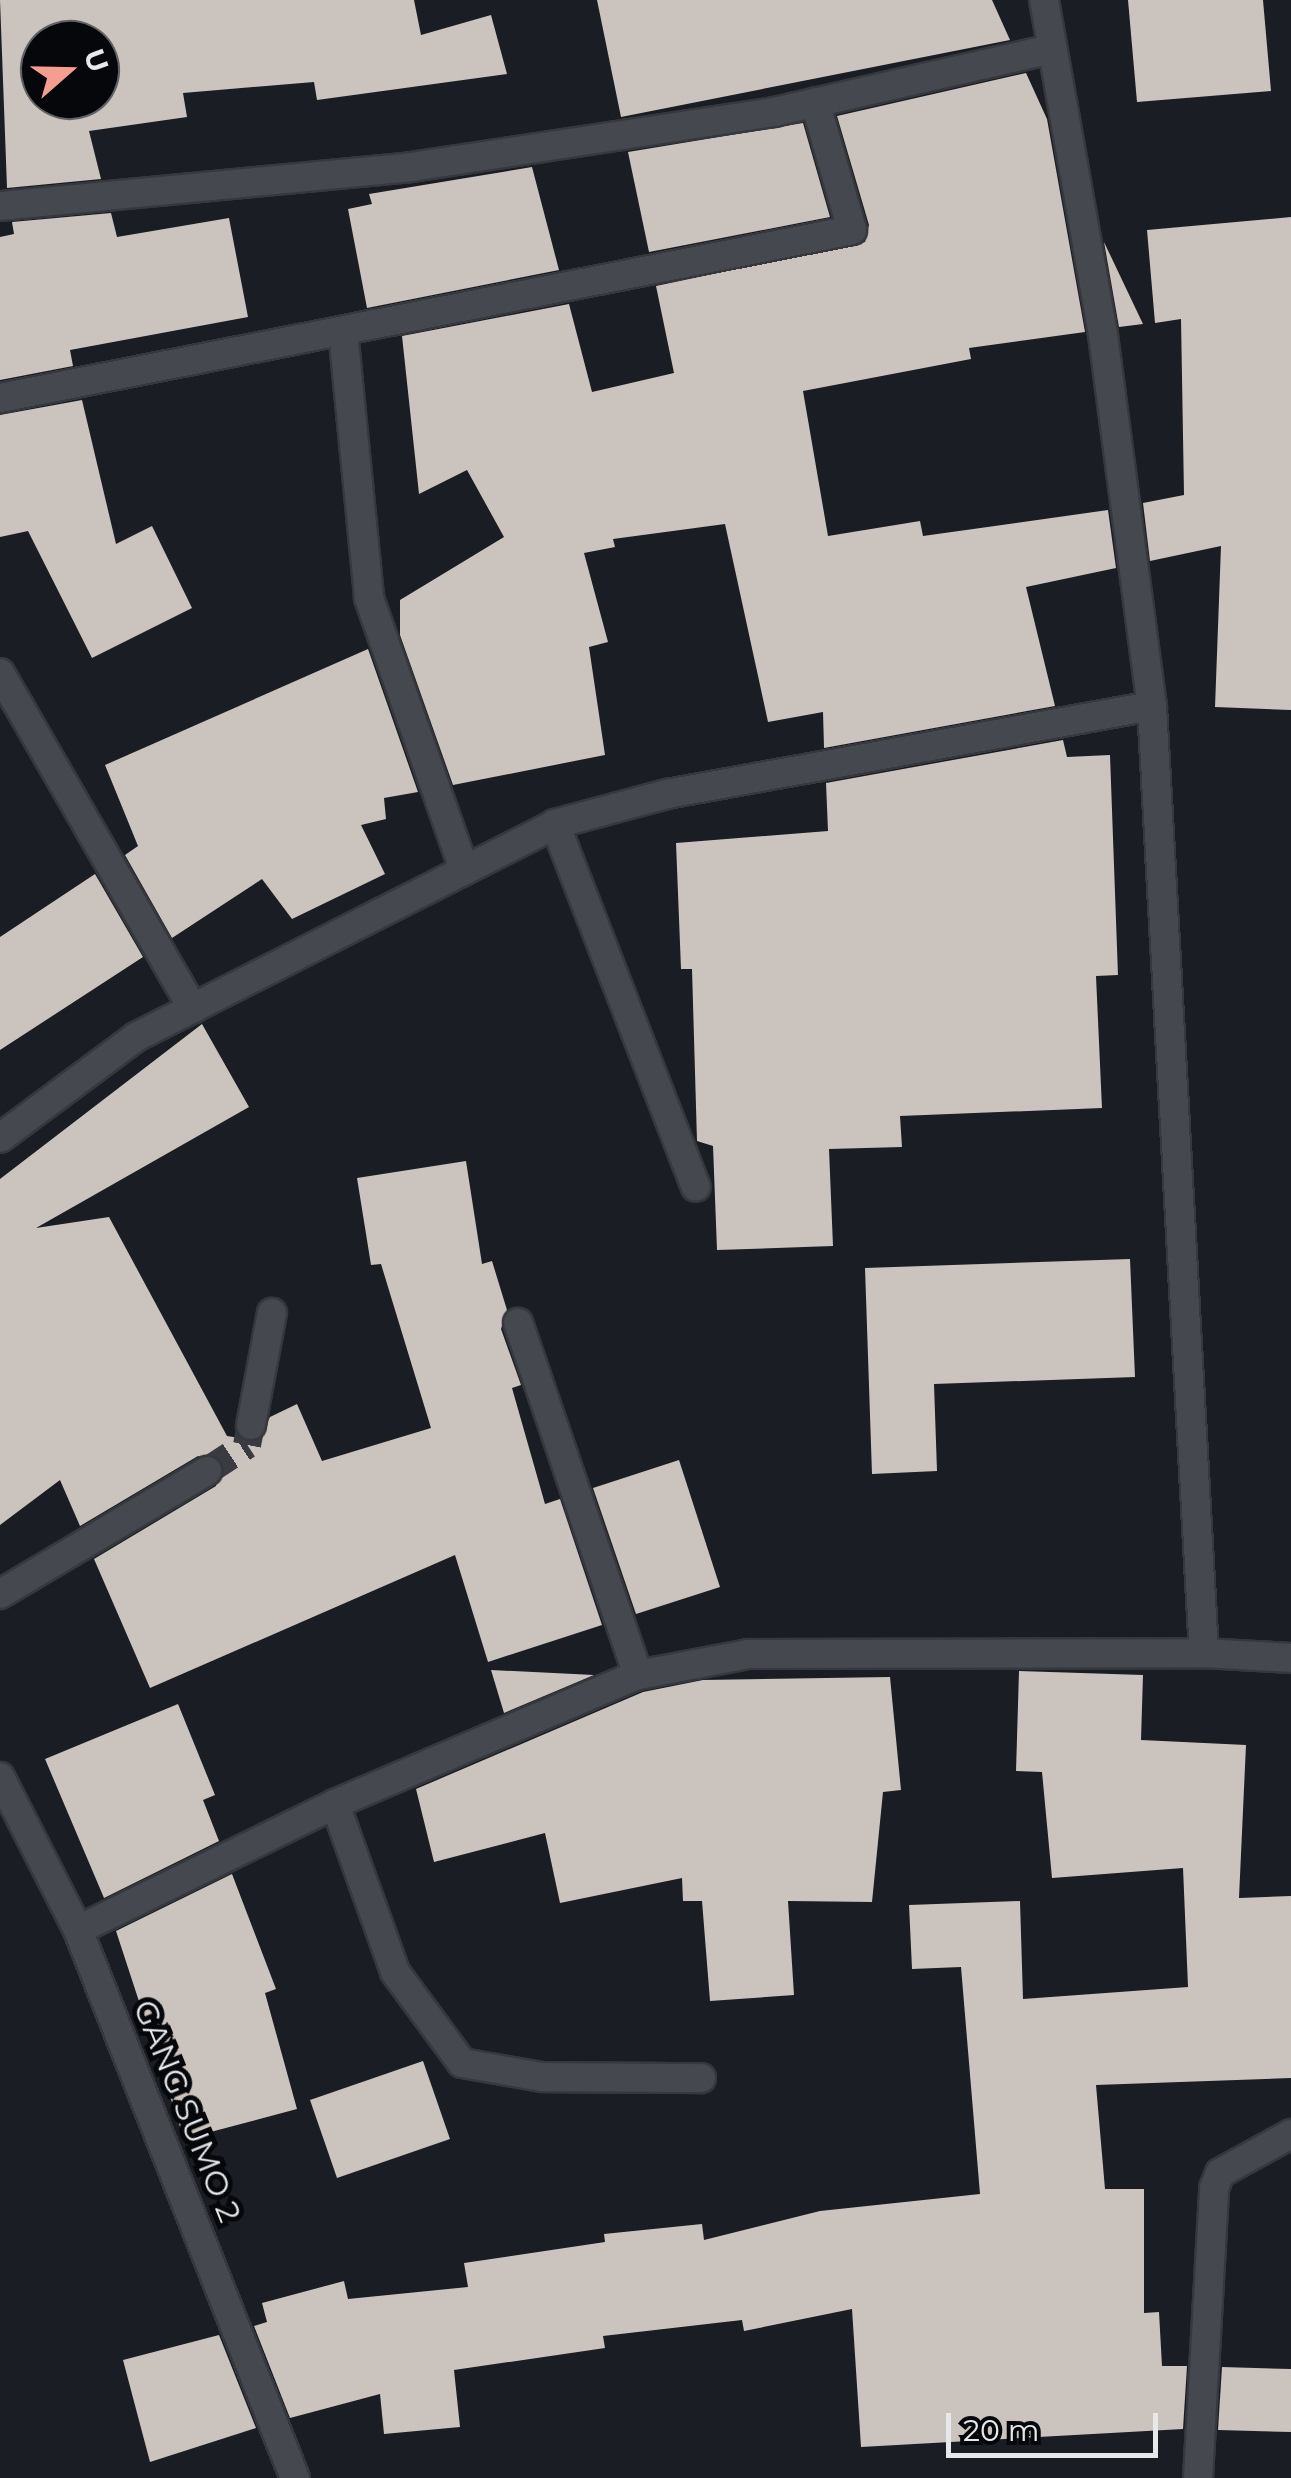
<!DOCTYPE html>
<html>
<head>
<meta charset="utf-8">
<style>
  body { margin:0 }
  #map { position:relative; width:1291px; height:2478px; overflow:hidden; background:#1a1d23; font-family:Montserrat,sans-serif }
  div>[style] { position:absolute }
  .building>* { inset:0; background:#cbc3bd }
  .minor-tunnel>* { height:28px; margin-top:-14px; transform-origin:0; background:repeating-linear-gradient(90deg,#393b41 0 28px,transparent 0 42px) }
  .roads { filter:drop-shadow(2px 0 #36383d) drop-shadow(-2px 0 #36383d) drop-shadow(0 2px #36383d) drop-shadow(0 -2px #36383d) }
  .minor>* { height:28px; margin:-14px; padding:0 14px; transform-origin:14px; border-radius:14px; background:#45484f }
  span { translate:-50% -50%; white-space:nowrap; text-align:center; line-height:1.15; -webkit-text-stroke:10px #06070a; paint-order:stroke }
  .street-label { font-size:32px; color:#e6e8ec }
  .north { position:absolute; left:20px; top:20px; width:100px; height:100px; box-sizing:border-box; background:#06070a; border:2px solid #606164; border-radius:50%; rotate:70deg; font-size:28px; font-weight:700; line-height:40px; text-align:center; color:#e6e8ec }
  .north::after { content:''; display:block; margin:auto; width:35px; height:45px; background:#f59d8e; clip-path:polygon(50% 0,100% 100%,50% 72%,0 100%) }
  .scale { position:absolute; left:946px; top:2413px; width:212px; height:45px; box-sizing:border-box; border:5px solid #e6e8ec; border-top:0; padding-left:12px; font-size:30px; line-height:35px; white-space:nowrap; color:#e6e8ec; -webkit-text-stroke:8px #06070a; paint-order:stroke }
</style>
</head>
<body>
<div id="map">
  <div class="building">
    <i style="clip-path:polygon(evenodd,0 0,414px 0,421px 35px,491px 15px,507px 74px,317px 100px,314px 82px,183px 93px,187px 117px,89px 131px,101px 179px,7px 188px,0 0,40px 40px,100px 40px,100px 100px,40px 100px,40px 40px)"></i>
    <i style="clip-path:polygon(597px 0,992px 0,1010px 40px,621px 117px)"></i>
    <i style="clip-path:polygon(1128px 0,1263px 0,1271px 91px,1137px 102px)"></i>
    <i style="clip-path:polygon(1026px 73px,1047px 119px,1085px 332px,969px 348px,971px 359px,803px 391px,828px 536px,920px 521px,923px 536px,1108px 510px,1116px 568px,1026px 587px,1055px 706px,824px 748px,823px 712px,768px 722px,725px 524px,613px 539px,615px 547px,584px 553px,608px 642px,589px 647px,605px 755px,453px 785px,400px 635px,400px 600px,504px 537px,467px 470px,419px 494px,402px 336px,569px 304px,592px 392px,674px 373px,656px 286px,865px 242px,869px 225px,837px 116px)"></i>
    <i style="clip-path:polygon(803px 123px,830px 217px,649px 252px,628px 152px)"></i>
    <i style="clip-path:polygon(532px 167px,559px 270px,367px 308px,348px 209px,372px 204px,369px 194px)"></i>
    <i style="clip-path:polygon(111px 213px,117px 237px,229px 218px,248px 317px,70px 350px,73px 366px,0 380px,0 237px,14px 234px,12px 222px)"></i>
    <i style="clip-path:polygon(1291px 217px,1291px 710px,1215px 707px,1221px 546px,1150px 561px,1143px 503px,1184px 495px,1181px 319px,1155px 323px,1147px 230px)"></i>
    <i style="clip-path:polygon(1104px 242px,1143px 324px,1119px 327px)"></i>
    <i style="clip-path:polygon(82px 400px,116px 544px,152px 526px,192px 608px,92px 658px,28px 531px,0 537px,0 415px)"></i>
    <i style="clip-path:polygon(368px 649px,418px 792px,384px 798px,386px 819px,361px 825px,385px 874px,292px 919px,262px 879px,172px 938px,125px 855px,138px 846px,105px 765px)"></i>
    <i style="clip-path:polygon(1063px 740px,1067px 757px,1110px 755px,1118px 975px,1096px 976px,1102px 1108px,900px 1116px,902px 1147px,829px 1149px,833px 1246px,717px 1250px,713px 1146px,697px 1141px,692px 969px,681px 969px,676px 843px,828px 831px,826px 783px)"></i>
    <i style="clip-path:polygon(95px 874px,143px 957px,0 1050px,0 937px)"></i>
    <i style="clip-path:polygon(202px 1024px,249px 1107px,36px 1228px,109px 1217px,227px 1436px,258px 1441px,270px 1417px,297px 1404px,322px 1461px,431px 1428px,381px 1264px,371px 1265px,357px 1178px,466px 1161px,482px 1264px,492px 1261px,507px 1310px,501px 1329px,521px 1385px,512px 1388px,545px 1504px,560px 1499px,602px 1625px,488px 1662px,455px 1555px,150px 1688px,94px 1559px,216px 1486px,221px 1461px,198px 1456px,80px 1526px,60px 1480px,0 1525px,0 1179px)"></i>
    <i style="clip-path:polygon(1130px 1259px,1135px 1377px,934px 1384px,937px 1471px,872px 1474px,865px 1268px)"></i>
    <i style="clip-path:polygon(679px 1460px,720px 1587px,636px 1614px,593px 1488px)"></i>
    <i style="clip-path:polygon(491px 1670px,594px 1675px,504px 1713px)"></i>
    <i style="clip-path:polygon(1019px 1671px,1143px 1675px,1141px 1740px,1246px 1745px,1239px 1898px,1291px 1896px,1291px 2078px,1096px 2085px,1105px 2189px,1144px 2189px,1144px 2313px,1159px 2312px,1162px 2366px,1187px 2366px,1183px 2429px,861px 2447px,852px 2309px,744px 2331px,742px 2320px,603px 2336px,605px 2348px,454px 2370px,460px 2427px,384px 2434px,380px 2394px,290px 2418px,254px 2326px,267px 2322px,262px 2303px,344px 2281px,348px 2299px,468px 2287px,464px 2263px,605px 2242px,604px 2234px,702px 2224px,704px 2240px,820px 2211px,980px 2194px,961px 1967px,912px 1969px,909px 1905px,1020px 1901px,1023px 1999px,1188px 1987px,1183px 1868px,1052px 1878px,1042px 1772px,1016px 1771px)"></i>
    <i style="clip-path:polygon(890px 1677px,901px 1790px,883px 1792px,872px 1902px,788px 1901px,794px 1995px,710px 2001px,702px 1901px,683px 1901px,682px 1878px,560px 1903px,545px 1833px,434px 1862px,416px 1789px,643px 1692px,703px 1680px)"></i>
    <i style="clip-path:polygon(178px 1704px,215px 1795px,203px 1800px,219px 1841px,104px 1898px,45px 1759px)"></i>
    <i style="clip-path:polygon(232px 1874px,276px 1989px,265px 1993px,297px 2109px,184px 2139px,116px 1931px)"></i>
    <i style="clip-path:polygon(423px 2061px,450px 2139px,337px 2178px,310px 2100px)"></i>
    <i style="clip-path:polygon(219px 2335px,256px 2428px,150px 2462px,123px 2360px)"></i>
    <i style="clip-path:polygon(1222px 2367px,1291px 2369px,1291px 2432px,1218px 2430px)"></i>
  </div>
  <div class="minor-tunnel">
    <i style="left:207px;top:1471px;width:48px;rotate:-33deg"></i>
    <i style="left:247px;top:1445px;width:20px;rotate:-79deg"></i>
  </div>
  <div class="roads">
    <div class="minor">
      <i style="left:1044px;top:0;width:340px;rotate:80deg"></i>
      <i style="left:1103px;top:335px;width:374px;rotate:82.5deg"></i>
      <i style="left:1152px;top:706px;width:948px;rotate:86.86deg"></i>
      <i style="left:1204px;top:1653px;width:87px;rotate:3.3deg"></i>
      <i style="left:0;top:206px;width:413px;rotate:-5.4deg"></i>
      <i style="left:411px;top:167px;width:367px;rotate:-8.6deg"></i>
      <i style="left:774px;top:112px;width:284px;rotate:-12.8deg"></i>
      <i style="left:343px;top:331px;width:268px;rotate:84.4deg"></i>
      <i style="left:369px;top:598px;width:285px;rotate:70.7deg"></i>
      <i style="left:0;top:398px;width:868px;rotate:-11.15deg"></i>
      <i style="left:852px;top:230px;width:133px;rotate:-106.1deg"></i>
      <i style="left:0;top:673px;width:387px;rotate:60.1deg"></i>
      <i style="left:555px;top:824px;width:389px;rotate:68.8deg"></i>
      <i style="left:0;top:1138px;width:169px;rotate:-36.6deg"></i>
      <i style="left:136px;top:1037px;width:470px;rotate:-26.9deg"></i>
      <i style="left:555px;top:824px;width:116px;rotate:-15deg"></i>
      <i style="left:667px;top:794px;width:493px;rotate:-10.3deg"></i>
      <i style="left:251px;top:1425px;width:114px;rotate:-79.4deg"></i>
      <i style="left:0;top:1594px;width:241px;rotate:-30.7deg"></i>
      <i style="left:638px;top:1675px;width:112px;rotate:-10.8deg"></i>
      <i style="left:748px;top:1654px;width:456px;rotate:-0.1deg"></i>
      <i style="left:0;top:1777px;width:172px;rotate:63deg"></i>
      <i style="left:78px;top:1930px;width:589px;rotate:68.4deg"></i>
      <i style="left:335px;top:1804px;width:178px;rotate:70.3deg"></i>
      <i style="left:395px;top:1972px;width:113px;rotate:53.6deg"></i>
      <i style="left:462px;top:2063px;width:81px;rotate:9.9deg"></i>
      <i style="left:542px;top:2077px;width:159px;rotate:0.4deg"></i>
      <i style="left:78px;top:1930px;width:286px;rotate:-26.1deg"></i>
      <i style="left:335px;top:1804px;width:329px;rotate:-23.1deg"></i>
      <i style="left:638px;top:1675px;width:372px;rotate:-108.8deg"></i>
      <i style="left:1198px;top:2478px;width:290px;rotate:-86.8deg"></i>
      <i style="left:1214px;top:2188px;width:16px;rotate:-68deg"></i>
      <i style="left:1220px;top:2173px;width:81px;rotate:-28.8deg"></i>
    </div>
  </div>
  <div class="street-label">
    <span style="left:187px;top:2111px;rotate:68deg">GANG SUMO 2</span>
  </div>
  <div class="north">U</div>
  <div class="scale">20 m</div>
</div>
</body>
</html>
